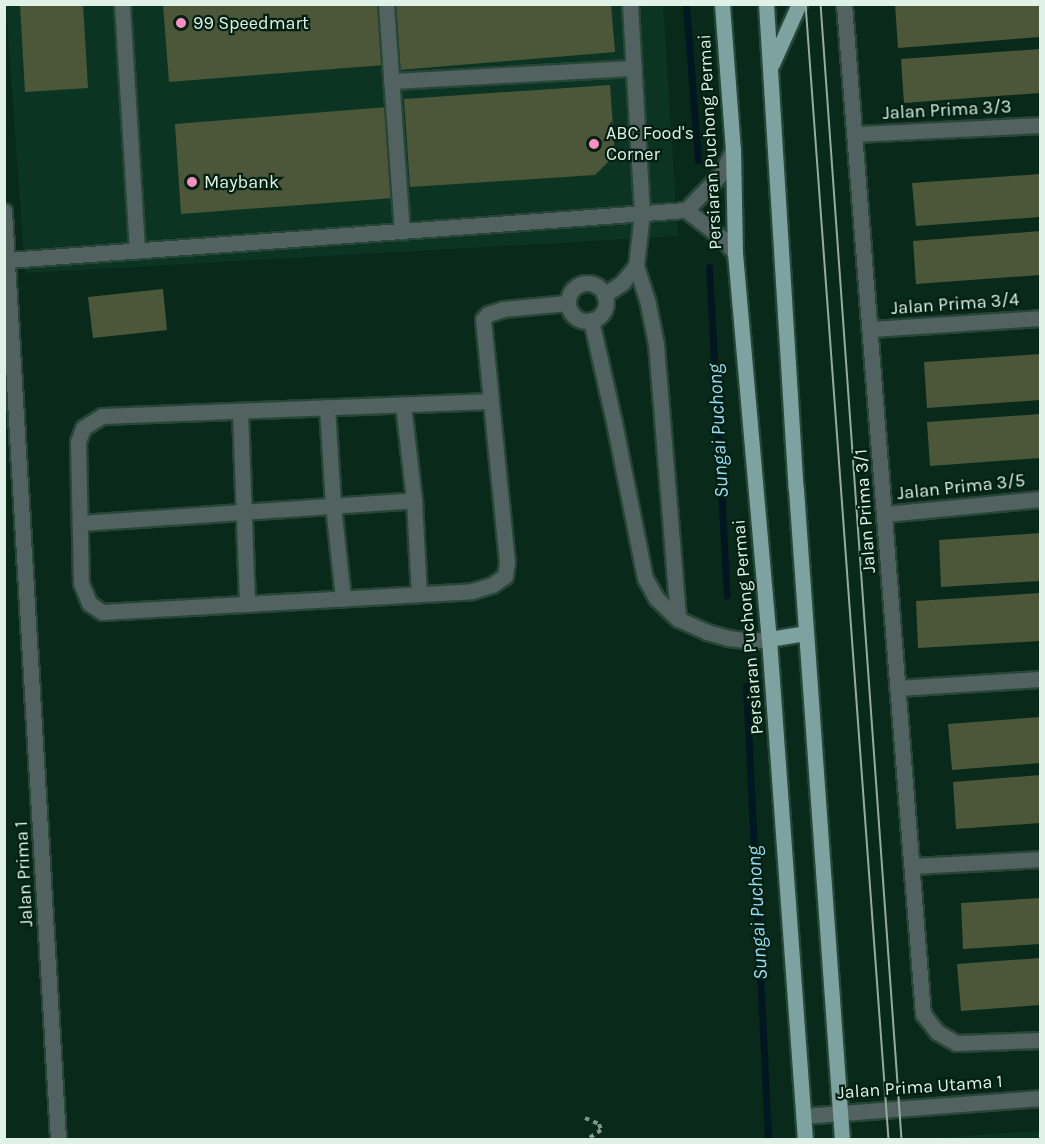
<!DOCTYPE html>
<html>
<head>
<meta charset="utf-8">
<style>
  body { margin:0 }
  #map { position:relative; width:1045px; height:1144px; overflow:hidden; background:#092a1a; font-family:Karla,sans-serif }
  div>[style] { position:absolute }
  .built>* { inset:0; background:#0b3522 }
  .stream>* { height:7px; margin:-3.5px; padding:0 3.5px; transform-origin:3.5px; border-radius:3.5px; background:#001721 }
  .building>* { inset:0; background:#4c573a }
  .path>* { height:4px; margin-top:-2px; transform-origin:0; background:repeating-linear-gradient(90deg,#7e978a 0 4.5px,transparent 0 9px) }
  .roads { filter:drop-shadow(2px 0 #274637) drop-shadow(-2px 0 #274637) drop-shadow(0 2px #274637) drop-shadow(0 -2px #274637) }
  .minor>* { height:15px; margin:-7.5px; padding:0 7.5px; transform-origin:7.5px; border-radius:7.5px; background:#516261 }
  .minor>.ring { margin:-7.5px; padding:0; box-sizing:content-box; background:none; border:15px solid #516261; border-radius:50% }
  .major>* { height:15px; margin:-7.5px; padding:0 7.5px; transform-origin:7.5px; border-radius:7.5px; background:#7da2a0 }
  .tram>* { height:1.5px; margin:-0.75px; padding:0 0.75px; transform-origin:0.75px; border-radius:0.75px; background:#95aca0 }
  .dots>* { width:16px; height:16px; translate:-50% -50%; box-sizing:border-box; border:3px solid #012011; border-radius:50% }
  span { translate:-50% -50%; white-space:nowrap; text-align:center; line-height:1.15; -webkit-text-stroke:4.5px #012011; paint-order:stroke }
  .poi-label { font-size:18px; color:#e0f2e7 }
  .left { translate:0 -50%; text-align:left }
  .street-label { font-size:18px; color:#e0f2e7 }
  .water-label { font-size:20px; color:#97dbf6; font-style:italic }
  .frame { position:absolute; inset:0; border:6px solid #e0f2e7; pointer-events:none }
</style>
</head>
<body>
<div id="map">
  <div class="built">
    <i style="clip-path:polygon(6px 5px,663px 5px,678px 236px,25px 273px)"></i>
    <i style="clip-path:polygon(1040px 1131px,1040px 1139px,920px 1139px)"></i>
  </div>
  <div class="stream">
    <i style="left:686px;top:4px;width:157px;rotate:85.6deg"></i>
    <i style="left:709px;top:267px;width:329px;rotate:86.9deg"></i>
    <i style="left:746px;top:686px;width:455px;rotate:87.2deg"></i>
  </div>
  <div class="building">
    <i style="clip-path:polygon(20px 4px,83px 4px,88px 88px,25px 92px)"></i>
    <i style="clip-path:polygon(163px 4px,380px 4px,384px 65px,169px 82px)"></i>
    <i style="clip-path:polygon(396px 4px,611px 4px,615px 52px,400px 70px)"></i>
    <i style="clip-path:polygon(895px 4px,1040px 4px,1040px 37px,898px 48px)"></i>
    <i style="clip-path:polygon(1040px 49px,1040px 93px,904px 103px,901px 59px)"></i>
    <i style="clip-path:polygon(610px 85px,615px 155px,595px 175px,410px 187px,404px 99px)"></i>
    <i style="clip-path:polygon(387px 107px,394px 198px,181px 214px,175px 124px)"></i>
    <i style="clip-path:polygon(1040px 174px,1040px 217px,916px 226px,912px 183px)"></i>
    <i style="clip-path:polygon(1040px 231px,1040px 275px,916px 284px,913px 241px)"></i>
    <i style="clip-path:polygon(163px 289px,167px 330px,93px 338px,88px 297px)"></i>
    <i style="clip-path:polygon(1040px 354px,1040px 400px,927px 408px,924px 362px)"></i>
    <i style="clip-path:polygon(1040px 414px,1040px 458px,930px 466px,927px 422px)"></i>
    <i style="clip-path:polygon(1040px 533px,1040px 581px,941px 587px,939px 540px)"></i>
    <i style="clip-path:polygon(1040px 593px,1040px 641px,918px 648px,916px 601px)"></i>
    <i style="clip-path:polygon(1040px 717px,1040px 763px,952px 770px,948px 724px)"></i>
    <i style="clip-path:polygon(1040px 775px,1040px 823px,956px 829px,953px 782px)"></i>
    <i style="clip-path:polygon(1040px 898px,1040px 944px,963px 949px,961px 903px)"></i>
    <i style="clip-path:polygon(1040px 958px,1040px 1005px,961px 1011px,957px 964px)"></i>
  </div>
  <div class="path">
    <i style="left:585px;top:1118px;width:15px;rotate:23deg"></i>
    <i style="left:599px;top:1124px;width:6px;rotate:72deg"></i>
    <i style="left:601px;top:1130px;width:18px;rotate:146deg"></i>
  </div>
  <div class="roads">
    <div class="minor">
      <i style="left:122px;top:4px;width:247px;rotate:86.5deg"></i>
      <i style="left:386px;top:4px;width:228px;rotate:86deg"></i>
      <i style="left:844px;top:4px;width:1013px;rotate:85.53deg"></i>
      <i style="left:923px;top:1014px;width:23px;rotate:52deg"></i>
      <i style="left:937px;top:1032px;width:22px;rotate:30deg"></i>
      <i style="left:956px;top:1043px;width:84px;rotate:-2deg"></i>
      <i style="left:391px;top:81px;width:243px;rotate:-3.1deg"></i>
      <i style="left:856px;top:134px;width:184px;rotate:-2.8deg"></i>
      <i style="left:686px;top:210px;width:46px;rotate:37.9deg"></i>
      <i style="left:722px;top:238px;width:20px;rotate:49deg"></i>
      <i style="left:4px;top:211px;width:931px;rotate:86.67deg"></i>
      <i style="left:8px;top:260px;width:680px;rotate:-4.22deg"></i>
      <i style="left:686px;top:210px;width:52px;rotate:-45.8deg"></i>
      <i style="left:722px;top:173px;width:26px;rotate:-65deg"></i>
      <i style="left:636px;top:266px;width:35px;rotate:72deg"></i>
      <i style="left:647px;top:299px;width:46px;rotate:78.7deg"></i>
      <i style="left:656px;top:344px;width:276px;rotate:85.4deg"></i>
      <i class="ring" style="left:568px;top:283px;width:23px;height:23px"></i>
      <i style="left:604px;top:295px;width:22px;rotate:-34deg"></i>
      <i style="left:622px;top:283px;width:22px;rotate:-51deg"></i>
      <i style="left:636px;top:266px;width:53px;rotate:-83.5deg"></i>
      <i style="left:642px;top:213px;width:209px;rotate:-93.3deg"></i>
      <i style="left:591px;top:320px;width:105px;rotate:77.3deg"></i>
      <i style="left:614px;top:422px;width:159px;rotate:78.8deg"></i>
      <i style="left:645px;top:578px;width:23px;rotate:61deg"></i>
      <i style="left:656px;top:598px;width:30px;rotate:44deg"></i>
      <i style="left:678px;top:619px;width:32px;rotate:24deg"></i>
      <i style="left:707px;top:632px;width:22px;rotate:16deg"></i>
      <i style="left:728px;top:638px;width:24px;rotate:7deg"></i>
      <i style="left:752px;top:641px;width:17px;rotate:-7deg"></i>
      <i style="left:871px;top:329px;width:169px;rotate:-3.7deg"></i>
      <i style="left:491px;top:401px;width:389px;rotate:177.8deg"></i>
      <i style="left:102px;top:416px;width:22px;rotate:148deg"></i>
      <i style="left:83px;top:428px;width:15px;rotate:110deg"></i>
      <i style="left:78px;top:442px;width:141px;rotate:88.8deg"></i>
      <i style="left:81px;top:583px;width:22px;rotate:68deg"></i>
      <i style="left:89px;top:603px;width:16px;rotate:35deg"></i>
      <i style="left:102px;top:612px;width:371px;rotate:-3.2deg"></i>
      <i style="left:472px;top:591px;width:21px;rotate:-17deg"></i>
      <i style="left:492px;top:585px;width:16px;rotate:-35deg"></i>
      <i style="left:505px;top:576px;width:14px;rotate:-82deg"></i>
      <i style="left:507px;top:562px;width:162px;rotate:-95.7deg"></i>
      <i style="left:491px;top:401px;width:82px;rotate:-95.6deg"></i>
      <i style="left:483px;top:319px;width:7px;rotate:-45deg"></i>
      <i style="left:488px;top:314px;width:16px;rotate:-18deg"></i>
      <i style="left:503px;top:309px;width:65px;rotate:-5.3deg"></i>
      <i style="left:403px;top:405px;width:96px;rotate:83.4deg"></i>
      <i style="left:414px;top:500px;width:94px;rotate:87deg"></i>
      <i style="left:327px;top:407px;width:98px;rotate:86.5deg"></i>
      <i style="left:333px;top:505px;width:94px;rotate:83.9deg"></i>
      <i style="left:240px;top:411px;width:193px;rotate:87.9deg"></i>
      <i style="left:885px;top:514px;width:156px;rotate:-5.5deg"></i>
      <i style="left:80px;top:523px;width:335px;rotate:-3.9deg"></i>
      <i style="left:897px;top:688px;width:143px;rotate:-3.6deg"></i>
      <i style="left:912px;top:866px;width:128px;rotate:-3.1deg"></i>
      <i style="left:803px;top:1116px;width:238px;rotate:-4.3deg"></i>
    </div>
    <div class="major">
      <i style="left:722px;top:4px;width:145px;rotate:85.7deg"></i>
      <i style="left:733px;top:149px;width:104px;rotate:88.9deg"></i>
      <i style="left:735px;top:253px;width:387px;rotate:85deg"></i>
      <i style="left:769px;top:639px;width:502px;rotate:85.89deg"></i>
      <i style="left:766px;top:4px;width:486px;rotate:86.5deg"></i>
      <i style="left:796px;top:489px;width:653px;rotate:85.96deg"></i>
      <i style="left:772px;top:64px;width:66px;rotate:-65.8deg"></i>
      <i style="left:769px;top:639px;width:37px;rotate:-9deg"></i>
    </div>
  </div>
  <div class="tram">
    <i style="left:806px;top:4px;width:1139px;rotate:85.82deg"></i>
    <i style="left:821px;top:4px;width:1139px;rotate:85.92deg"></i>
  </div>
  <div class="dots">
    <i style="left:181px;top:23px;background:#fc8fc1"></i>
    <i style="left:594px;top:144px;background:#fc8fc1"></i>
    <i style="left:192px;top:182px;background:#fc8fc1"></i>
  </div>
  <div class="poi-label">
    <span class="left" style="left:193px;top:23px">99 Speedmart</span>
    <span class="left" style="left:606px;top:144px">ABC Food's<br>Corner</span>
    <span class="left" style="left:204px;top:182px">Maybank</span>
  </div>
  <div class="street-label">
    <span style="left:947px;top:110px;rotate:-3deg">Jalan Prima 3/3</span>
    <span style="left:710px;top:142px;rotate:-93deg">Persiaran Puchong Permai</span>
    <span style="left:955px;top:304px;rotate:-4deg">Jalan Prima 3/4</span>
    <span style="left:961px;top:487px;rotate:-6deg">Jalan Prima 3/5</span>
    <span style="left:865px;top:511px;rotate:-94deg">Jalan Prima 3/1</span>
    <span style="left:748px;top:627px;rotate:-95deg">Persiaran Puchong Permai</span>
    <span style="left:24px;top:874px;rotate:-93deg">Jalan Prima 1</span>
    <span style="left:920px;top:1087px;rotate:-4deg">Jalan Prima Utama 1</span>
  </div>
  <div class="water-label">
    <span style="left:718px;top:431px;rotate:-93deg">Sungai Puchong</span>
    <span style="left:757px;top:913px;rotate:-93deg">Sungai Puchong</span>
  </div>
  <div class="frame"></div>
</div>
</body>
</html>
